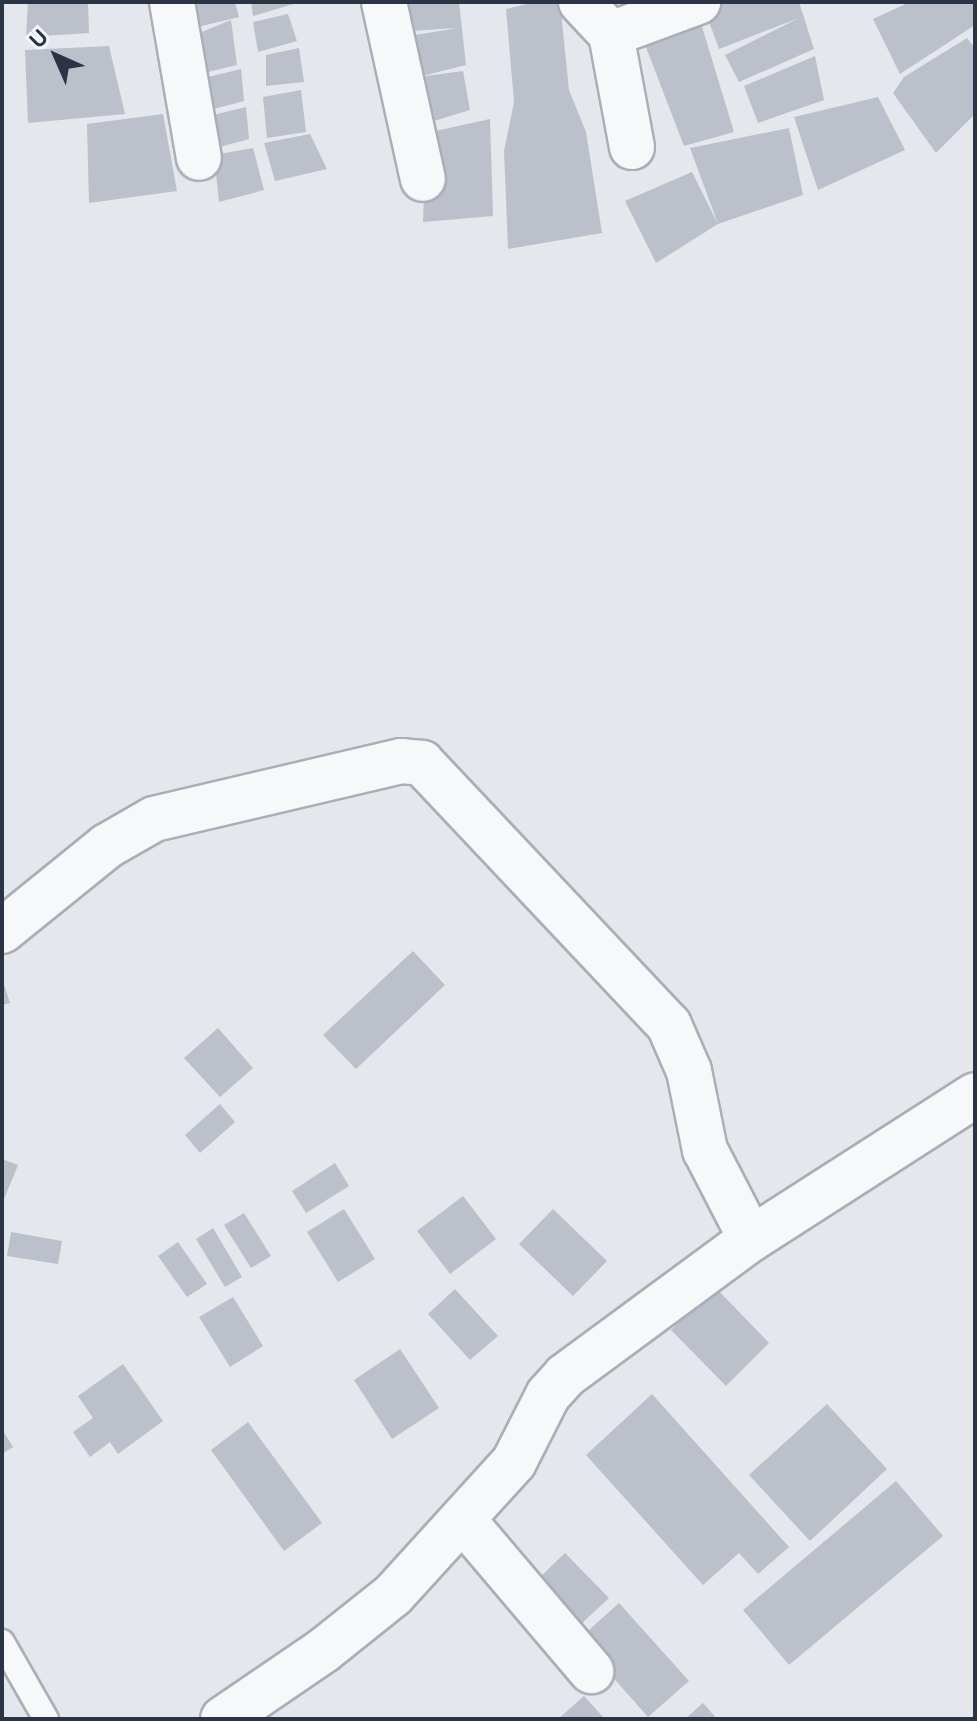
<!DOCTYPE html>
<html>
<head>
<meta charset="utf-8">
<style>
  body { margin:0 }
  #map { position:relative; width:977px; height:1721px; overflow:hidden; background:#e4e7ec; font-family:Figtree,sans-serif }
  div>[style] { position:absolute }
  .building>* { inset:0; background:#bbc0ca }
  .roads { filter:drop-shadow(2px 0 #a9aeb7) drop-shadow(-2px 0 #a9aeb7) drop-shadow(0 2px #a9aeb7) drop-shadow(0 -2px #a9aeb7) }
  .service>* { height:24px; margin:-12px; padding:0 12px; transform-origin:12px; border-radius:12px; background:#f7f8fa }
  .minor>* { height:44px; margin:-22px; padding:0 22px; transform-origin:22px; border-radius:22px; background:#f7f8fa }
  span { translate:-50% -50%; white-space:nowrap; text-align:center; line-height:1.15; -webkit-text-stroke:6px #f4f6f9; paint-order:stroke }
  .frame { position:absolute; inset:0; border:4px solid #2b3445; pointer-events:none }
  .north { position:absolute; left:16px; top:16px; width:80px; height:80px; -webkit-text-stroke:6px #f4f6f9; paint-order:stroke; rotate:315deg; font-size:22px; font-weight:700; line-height:32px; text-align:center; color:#2b3445 }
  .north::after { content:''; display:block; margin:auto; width:28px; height:36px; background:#2b3445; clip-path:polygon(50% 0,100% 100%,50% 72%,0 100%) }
</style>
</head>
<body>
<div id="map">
  <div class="building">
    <i style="clip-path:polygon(28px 2px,88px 2px,89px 33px,26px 37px)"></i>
    <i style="clip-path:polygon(180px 2px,235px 2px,239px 17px,185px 30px)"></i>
    <i style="clip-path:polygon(251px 2px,296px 2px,297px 3px,253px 16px)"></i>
    <i style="clip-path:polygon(406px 2px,459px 2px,466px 65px,418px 77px,463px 71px,470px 110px,424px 124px,409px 36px,458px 28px,409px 31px)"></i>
    <i style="clip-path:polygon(536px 2px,560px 2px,569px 90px,586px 132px,602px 233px,508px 249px,504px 151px,514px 102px,506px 9px)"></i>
    <i style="clip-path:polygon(721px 2px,799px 2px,814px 49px,739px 82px,725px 55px,799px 18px,719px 49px,704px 8px)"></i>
    <i style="clip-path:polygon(910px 2px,974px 2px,975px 25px,900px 74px,873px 19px)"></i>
    <i style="clip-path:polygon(697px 10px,734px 132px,684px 146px,639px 29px)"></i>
    <i style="clip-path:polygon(288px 14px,297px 41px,258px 52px,253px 22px)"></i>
    <i style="clip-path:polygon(231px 20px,237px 65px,191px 76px,187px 38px)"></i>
    <i style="clip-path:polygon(967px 38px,975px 48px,975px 114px,936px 153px,893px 93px,904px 77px)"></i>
    <i style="clip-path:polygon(109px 46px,125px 114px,28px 123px,25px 50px)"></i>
    <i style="clip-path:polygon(299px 48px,304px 82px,266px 86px,266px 55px)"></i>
    <i style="clip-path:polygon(815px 56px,824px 100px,758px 123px,744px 86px)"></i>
    <i style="clip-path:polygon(241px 69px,244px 101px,206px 111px,204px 78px)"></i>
    <i style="clip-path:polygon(301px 90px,306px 132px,267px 138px,263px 97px)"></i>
    <i style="clip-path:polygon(878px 97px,905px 150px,818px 190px,794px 117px)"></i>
    <i style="clip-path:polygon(246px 107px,249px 139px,209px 150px,209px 116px)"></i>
    <i style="clip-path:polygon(163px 114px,177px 191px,89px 203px,87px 124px)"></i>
    <i style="clip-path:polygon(490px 119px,493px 216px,423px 222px,426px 133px)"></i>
    <i style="clip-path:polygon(789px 128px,803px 195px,718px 224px,690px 148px)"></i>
    <i style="clip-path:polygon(310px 134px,327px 169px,275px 181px,264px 143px)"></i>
    <i style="clip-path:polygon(253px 148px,264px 190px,219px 202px,214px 155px)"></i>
    <i style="clip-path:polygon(692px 172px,718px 224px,656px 263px,625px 201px)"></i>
    <i style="clip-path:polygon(413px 951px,445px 985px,356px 1069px,323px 1035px)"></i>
    <i style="clip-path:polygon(2px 978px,10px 1003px,2px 1005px)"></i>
    <i style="clip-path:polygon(218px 1028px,253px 1068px,220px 1097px,184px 1058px)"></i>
    <i style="clip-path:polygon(220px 1104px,235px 1122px,200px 1153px,185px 1135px)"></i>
    <i style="clip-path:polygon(2px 1159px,18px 1165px,2px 1204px)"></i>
    <i style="clip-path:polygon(335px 1163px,349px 1186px,306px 1213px,292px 1191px)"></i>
    <i style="clip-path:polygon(463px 1196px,496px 1239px,450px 1274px,417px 1231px)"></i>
    <i style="clip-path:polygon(344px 1209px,375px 1259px,338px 1282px,307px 1232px)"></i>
    <i style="clip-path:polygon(553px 1209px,607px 1261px,573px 1296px,519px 1244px)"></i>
    <i style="clip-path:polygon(244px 1213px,271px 1256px,251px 1268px,224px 1225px)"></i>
    <i style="clip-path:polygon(213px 1228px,242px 1277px,225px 1287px,196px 1239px)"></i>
    <i style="clip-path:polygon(11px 1232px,62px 1241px,58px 1264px,7px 1256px)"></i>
    <i style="clip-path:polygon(178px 1242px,207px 1284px,187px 1297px,158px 1256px)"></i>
    <i style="clip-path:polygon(715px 1287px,769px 1343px,726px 1386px,671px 1330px)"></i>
    <i style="clip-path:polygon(455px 1289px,498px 1336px,470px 1360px,428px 1314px)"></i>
    <i style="clip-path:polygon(233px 1297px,263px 1346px,230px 1367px,199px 1317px)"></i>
    <i style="clip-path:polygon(400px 1349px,439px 1408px,392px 1439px,354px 1380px)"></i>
    <i style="clip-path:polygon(123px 1364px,163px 1421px,118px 1454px,110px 1442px,90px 1457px,73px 1432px,93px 1418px,78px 1396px)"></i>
    <i style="clip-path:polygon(652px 1394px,789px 1547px,758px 1574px,739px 1553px,703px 1585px,586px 1455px)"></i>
    <i style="clip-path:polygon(827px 1404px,887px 1469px,810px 1541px,749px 1475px)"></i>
    <i style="clip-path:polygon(248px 1422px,322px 1523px,284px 1551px,211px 1450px)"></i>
    <i style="clip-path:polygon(2px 1429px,13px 1447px,2px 1454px)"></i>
    <i style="clip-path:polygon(896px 1481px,943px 1536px,789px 1665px,743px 1610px)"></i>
    <i style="clip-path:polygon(565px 1553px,609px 1598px,580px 1625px,537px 1580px)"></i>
    <i style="clip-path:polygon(619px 1603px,689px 1681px,648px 1717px,579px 1639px)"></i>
    <i style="clip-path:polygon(584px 1696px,605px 1719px,558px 1719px)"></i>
    <i style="clip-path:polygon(703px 1703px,717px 1719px,685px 1719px)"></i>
  </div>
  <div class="roads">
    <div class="service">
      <i style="left:2px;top:1642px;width:89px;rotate:60.3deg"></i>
    </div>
    <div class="minor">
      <i style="left:172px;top:2px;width:158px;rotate:80.2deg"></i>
      <i style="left:384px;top:2px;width:181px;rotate:77.6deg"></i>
      <i style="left:581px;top:2px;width:44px;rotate:46.8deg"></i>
      <i style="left:611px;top:34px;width:93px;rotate:-20.2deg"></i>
      <i style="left:611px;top:34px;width:115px;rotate:79.5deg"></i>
      <i style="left:2px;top:931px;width:135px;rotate:-39deg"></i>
      <i style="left:107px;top:846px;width:54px;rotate:-29.9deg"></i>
      <i style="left:154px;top:819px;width:254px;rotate:-13.2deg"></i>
      <i style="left:401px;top:761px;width:21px;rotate:5deg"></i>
      <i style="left:422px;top:763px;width:360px;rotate:46.7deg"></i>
      <i style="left:669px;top:1025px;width:50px;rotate:66.5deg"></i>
      <i style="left:689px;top:1071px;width:81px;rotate:78.6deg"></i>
      <i style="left:705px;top:1150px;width:100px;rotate:62.7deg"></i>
      <i style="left:464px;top:1521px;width:197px;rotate:49.7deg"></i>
      <i style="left:223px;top:1719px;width:122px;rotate:-34.3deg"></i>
      <i style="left:324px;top:1650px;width:88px;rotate:-38.6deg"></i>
      <i style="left:393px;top:1595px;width:180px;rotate:-47.7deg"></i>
      <i style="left:514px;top:1462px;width:75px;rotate:-63.1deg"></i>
      <i style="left:548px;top:1395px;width:25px;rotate:-48deg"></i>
      <i style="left:565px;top:1376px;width:231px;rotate:-36.4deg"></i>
      <i style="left:751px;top:1239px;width:266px;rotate:-32.7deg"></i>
    </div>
  </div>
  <div class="frame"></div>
  <div class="north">U</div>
</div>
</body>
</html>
